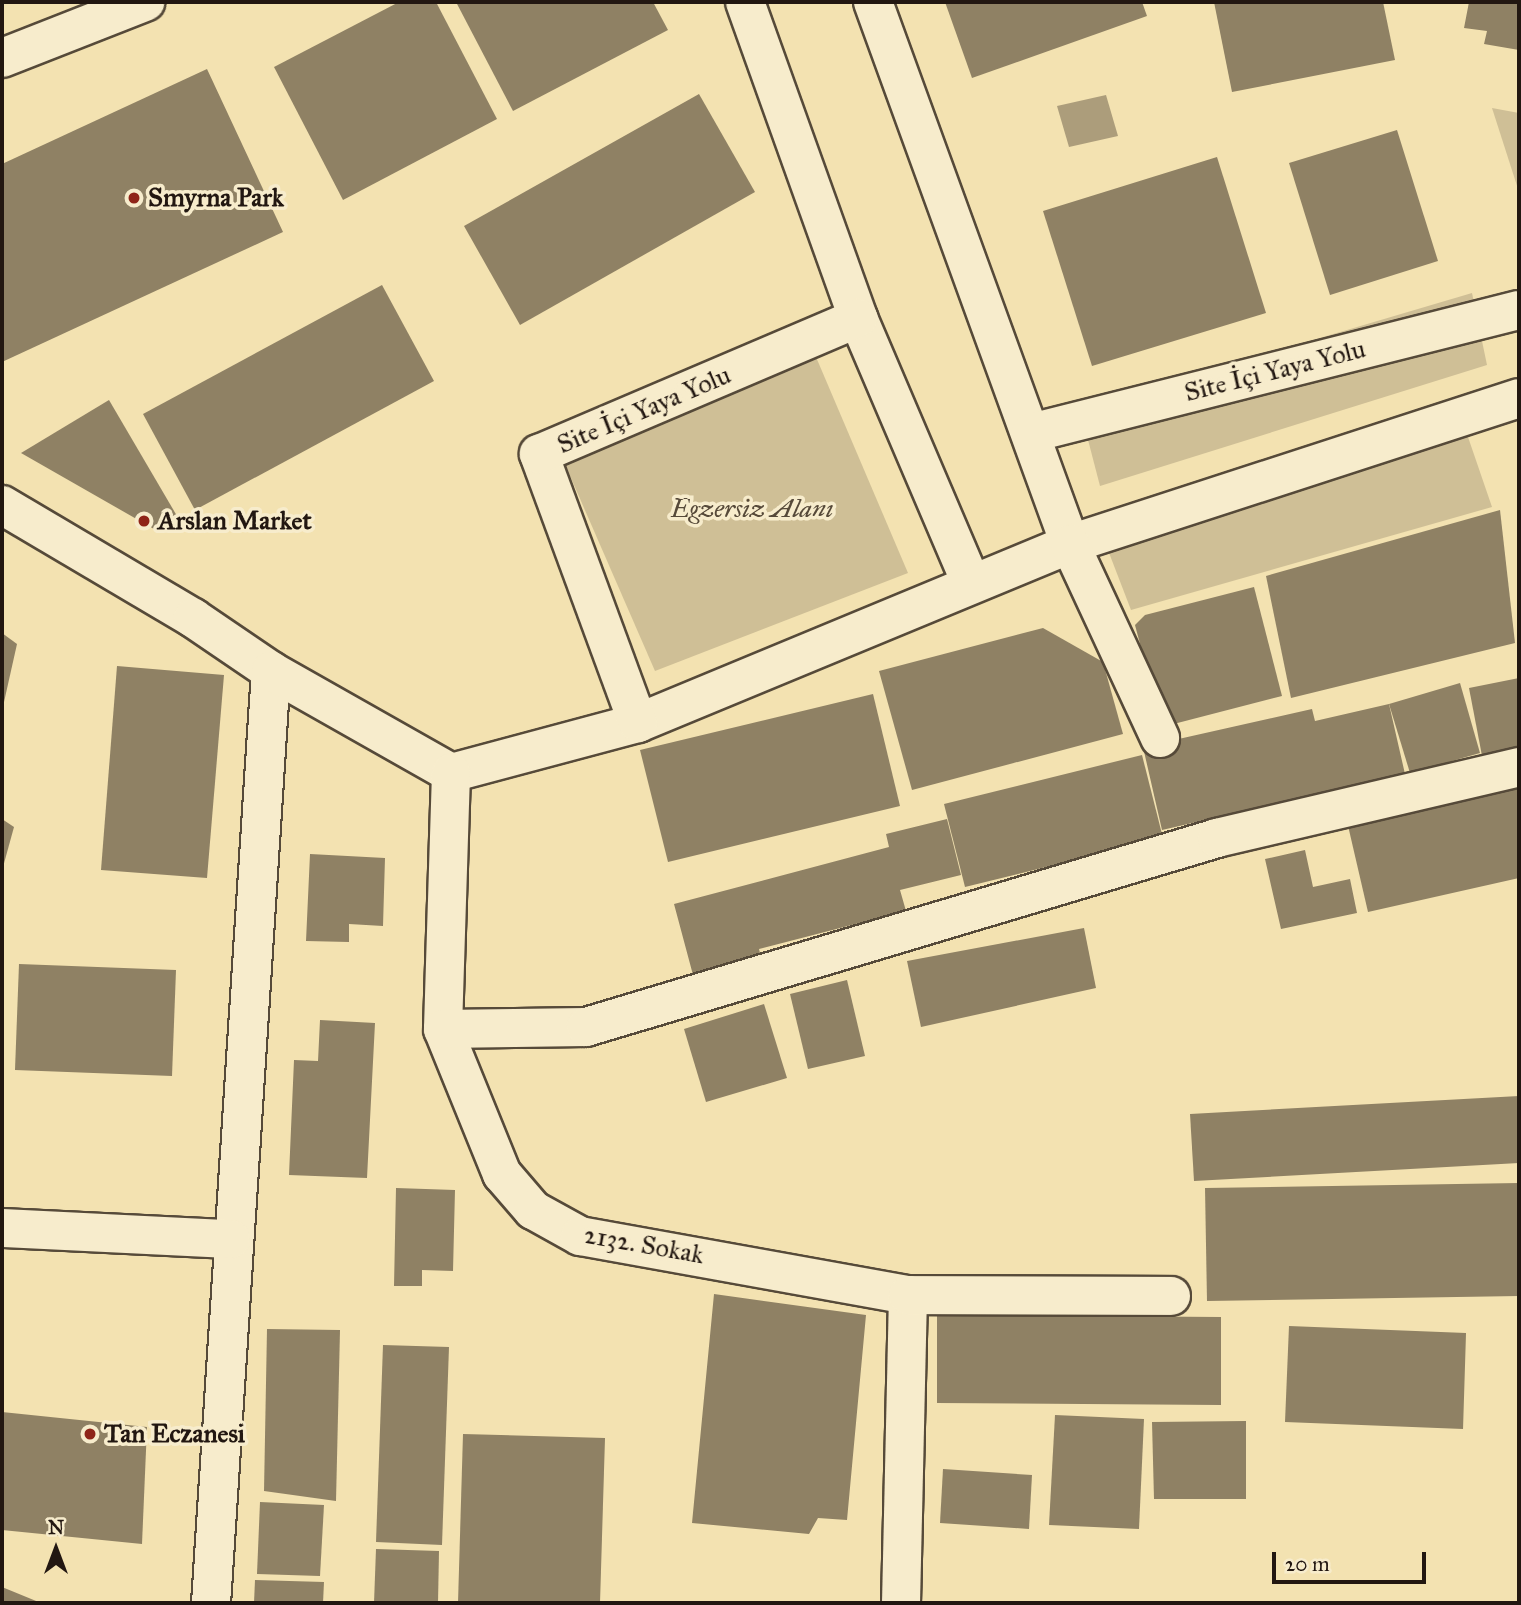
<!DOCTYPE html>
<html>
<head>
<meta charset="utf-8">
<style>
  body { margin:0 }
  #map { position:relative; width:1521px; height:1605px; overflow:hidden; background:#f3e2b1; font-family:"IM FELL Great Primer",serif }
  div>[style] { position:absolute }
  .green>* { inset:0; background:#cfbf96 }
  .water>* { inset:0; background:#ac9d7b }
  .building>* { inset:0; background:#8f8164 }
  .roads { filter:drop-shadow(2px 0 #564a39) drop-shadow(-2px 0 #564a39) drop-shadow(0 2px #564a39) drop-shadow(0 -2px #564a39) }
  .minor>* { height:38px; margin:-19px; padding:0 19px; transform-origin:19px; border-radius:19px; background:#f7eccc }
  .dots>* { width:19px; height:19px; translate:-50% -50%; box-sizing:border-box; border:4px solid #f7eccc; border-radius:50% }
  span { translate:-50% -50%; white-space:nowrap; text-align:center; line-height:1.15; -webkit-text-stroke:7px #f7eccc; paint-order:stroke }
  .poi-label { font-size:26px; color:#221711; font-weight:700 }
  .left { translate:0 -50%; text-align:left }
  .street-label { font-size:26px; color:#221711 }
  .park-label { font-size:26px; color:#564939; font-style:italic }
  .frame { position:absolute; inset:0; border:4px solid #221711; pointer-events:none }
  .north { position:absolute; left:21px; top:1514px; width:70px; height:70px; -webkit-text-stroke:5px #f7eccc; paint-order:stroke; rotate:0deg; font-size:19px; font-weight:700; line-height:28px; text-align:center; color:#221711 }
  .north::after { content:''; display:block; margin:auto; width:24px; height:32px; background:#221711; clip-path:polygon(50% 0,100% 100%,50% 72%,0 100%) }
  .scale { position:absolute; left:1272px; top:1552px; width:154px; height:32px; box-sizing:border-box; border:4px solid #221711; border-top:0; padding-left:9px; font-size:21px; line-height:24px; white-space:nowrap; color:#221711; -webkit-text-stroke:5px #f7eccc; paint-order:stroke }
</style>
</head>
<body>
<div id="map">
  <div class="green">
    <i style="clip-path:polygon(1492px 108px,1519px 113px,1519px 192px)"></i>
    <i style="clip-path:polygon(1472px 293px,1487px 365px,1100px 486px,1080px 409px)"></i>
    <i style="clip-path:polygon(816px 357px,908px 573px,655px 671px,564px 462px)"></i>
    <i style="clip-path:polygon(1468px 437px,1492px 507px,1131px 610px,1106px 545px)"></i>
  </div>
  <div class="water">
    <i style="clip-path:polygon(1106px 95px,1118px 136px,1069px 147px,1057px 106px)"></i>
  </div>
  <div class="building">
    <i style="clip-path:polygon(399px 2px,436px 2px,497px 119px,343px 200px,274px 67px)"></i>
    <i style="clip-path:polygon(456px 2px,653px 2px,668px 30px,513px 111px)"></i>
    <i style="clip-path:polygon(945px 2px,1142px 2px,1147px 16px,972px 78px)"></i>
    <i style="clip-path:polygon(1214px 2px,1383px 2px,1395px 60px,1232px 92px)"></i>
    <i style="clip-path:polygon(1469px 2px,1519px 2px,1519px 50px,1484px 44px,1487px 31px,1464px 28px)"></i>
    <i style="clip-path:polygon(207px 69px,283px 232px,2px 362px,2px 164px)"></i>
    <i style="clip-path:polygon(699px 94px,755px 192px,520px 325px,464px 226px)"></i>
    <i style="clip-path:polygon(1397px 130px,1438px 261px,1330px 295px,1289px 163px)"></i>
    <i style="clip-path:polygon(1217px 157px,1266px 313px,1092px 366px,1043px 211px)"></i>
    <i style="clip-path:polygon(382px 285px,434px 381px,195px 510px,143px 414px)"></i>
    <i style="clip-path:polygon(109px 400px,177px 516px,154px 529px,21px 453px)"></i>
    <i style="clip-path:polygon(1500px 510px,1515px 643px,1291px 698px,1266px 576px)"></i>
    <i style="clip-path:polygon(1254px 587px,1282px 696px,1162px 727px,1135px 625px,1145px 615px)"></i>
    <i style="clip-path:polygon(1043px 628px,1103px 662px,1123px 734px,912px 790px,879px 671px)"></i>
    <i style="clip-path:polygon(2px 633px,17px 644px,2px 711px)"></i>
    <i style="clip-path:polygon(117px 666px,224px 675px,207px 878px,101px 870px)"></i>
    <i style="clip-path:polygon(1519px 678px,1519px 754px,1483px 761px,1469px 688px)"></i>
    <i style="clip-path:polygon(1460px 683px,1480px 753px,1410px 773px,1389px 704px)"></i>
    <i style="clip-path:polygon(873px 694px,900px 806px,668px 862px,640px 750px)"></i>
    <i style="clip-path:polygon(1389px 704px,1405px 774px,1162px 830px,1143px 747px,1312px 709px,1315px 721px)"></i>
    <i style="clip-path:polygon(1142px 755px,1163px 838px,965px 887px,944px 804px)"></i>
    <i style="clip-path:polygon(1519px 778px,1519px 878px,1368px 912px,1346px 817px)"></i>
    <i style="clip-path:polygon(2px 819px,14px 827px,3px 867px,2px 867px)"></i>
    <i style="clip-path:polygon(947px 819px,961px 875px,900px 890px,906px 911px,759px 949px,761px 957px,693px 975px,674px 904px,889px 847px,886px 834px)"></i>
    <i style="clip-path:polygon(1305px 850px,1313px 887px,1350px 879px,1357px 913px,1281px 929px,1265px 859px)"></i>
    <i style="clip-path:polygon(310px 854px,385px 858px,383px 926px,349px 924px,349px 942px,306px 941px)"></i>
    <i style="clip-path:polygon(1084px 928px,1096px 988px,921px 1027px,907px 961px)"></i>
    <i style="clip-path:polygon(19px 964px,176px 970px,172px 1076px,15px 1070px)"></i>
    <i style="clip-path:polygon(847px 980px,865px 1056px,808px 1069px,790px 994px)"></i>
    <i style="clip-path:polygon(764px 1004px,787px 1078px,706px 1102px,684px 1029px)"></i>
    <i style="clip-path:polygon(320px 1020px,375px 1023px,367px 1178px,289px 1175px,294px 1060px,318px 1061px)"></i>
    <i style="clip-path:polygon(1519px 1096px,1519px 1163px,1194px 1181px,1190px 1114px)"></i>
    <i style="clip-path:polygon(1519px 1183px,1519px 1296px,1207px 1301px,1205px 1188px)"></i>
    <i style="clip-path:polygon(396px 1188px,455px 1190px,453px 1271px,422px 1270px,422px 1286px,394px 1286px)"></i>
    <i style="clip-path:polygon(714px 1294px,866px 1315px,847px 1520px,818px 1518px,809px 1534px,692px 1523px)"></i>
    <i style="clip-path:polygon(937px 1315px,1221px 1317px,1221px 1405px,937px 1403px)"></i>
    <i style="clip-path:polygon(1289px 1326px,1466px 1333px,1463px 1429px,1285px 1422px)"></i>
    <i style="clip-path:polygon(267px 1329px,340px 1330px,336px 1501px,264px 1491px)"></i>
    <i style="clip-path:polygon(383px 1345px,449px 1347px,442px 1545px,376px 1542px)"></i>
    <i style="clip-path:polygon(2px 1412px,147px 1427px,142px 1544px,2px 1530px)"></i>
    <i style="clip-path:polygon(1055px 1415px,1144px 1419px,1139px 1529px,1049px 1525px)"></i>
    <i style="clip-path:polygon(1246px 1421px,1246px 1499px,1154px 1499px,1152px 1422px)"></i>
    <i style="clip-path:polygon(463px 1434px,605px 1438px,600px 1603px,458px 1603px)"></i>
    <i style="clip-path:polygon(943px 1469px,1032px 1475px,1029px 1529px,940px 1523px)"></i>
    <i style="clip-path:polygon(260px 1502px,324px 1505px,320px 1576px,257px 1574px)"></i>
    <i style="clip-path:polygon(376px 1549px,439px 1551px,438px 1603px,374px 1603px)"></i>
    <i style="clip-path:polygon(255px 1580px,324px 1582px,323px 1603px,254px 1603px)"></i>
    <i style="clip-path:polygon(2px 1587px,41px 1603px,2px 1603px)"></i>
  </div>
  <div class="roads">
    <div class="minor">
      <i style="left:745px;top:2px;width:336px;rotate:70.3deg"></i>
      <i style="left:858px;top:318px;width:286px;rotate:66.9deg"></i>
      <i style="left:873px;top:2px;width:577px;rotate:70.03deg"></i>
      <i style="left:1070px;top:544px;width:472px;rotate:-18deg"></i>
      <i style="left:2px;top:58px;width:154px;rotate:-21.4deg"></i>
      <i style="left:1031px;top:433px;width:503px;rotate:-14.15deg"></i>
      <i style="left:2px;top:505px;width:222px;rotate:30.6deg"></i>
      <i style="left:193px;top:618px;width:94px;rotate:34.2deg"></i>
      <i style="left:271px;top:671px;width:934px;rotate:93.68deg"></i>
      <i style="left:271px;top:671px;width:207px;rotate:29.5deg"></i>
      <i style="left:451px;top:773px;width:194px;rotate:-15deg"></i>
      <i style="left:638px;top:723px;width:468px;rotate:-22.5deg"></i>
      <i style="left:1070px;top:544px;width:214px;rotate:65.1deg"></i>
      <i style="left:638px;top:723px;width:287px;rotate:-110.2deg"></i>
      <i style="left:539px;top:454px;width:347px;rotate:-23.1deg"></i>
      <i style="left:451px;top:773px;width:256px;rotate:91.8deg"></i>
      <i style="left:443px;top:1029px;width:157px;rotate:67.9deg"></i>
      <i style="left:502px;top:1174px;width:48px;rotate:49.3deg"></i>
      <i style="left:533px;top:1210px;width:54px;rotate:29deg"></i>
      <i style="left:580px;top:1236px;width:333px;rotate:10.2deg"></i>
      <i style="left:908px;top:1295px;width:308px;rotate:91.3deg"></i>
      <i style="left:443px;top:1029px;width:143px;rotate:-0.8deg"></i>
      <i style="left:586px;top:1027px;width:659px;rotate:-16.67deg"></i>
      <i style="left:1217px;top:838px;width:310px;rotate:-13.2deg"></i>
      <i style="left:2px;top:1228px;width:229px;rotate:2.8deg"></i>
      <i style="left:908px;top:1295px;width:263px;rotate:0.2deg"></i>
    </div>
  </div>
  <div class="dots">
    <i style="left:134px;top:198px;background:#8f2418"></i>
    <i style="left:144px;top:521px;background:#8f2418"></i>
    <i style="left:90px;top:1434px;background:#8f2418"></i>
  </div>
  <div class="poi-label">
    <span class="left" style="left:148px;top:198px">Smyrna Park</span>
    <span class="left" style="left:158px;top:521px">Arslan Market</span>
    <span class="left" style="left:104px;top:1434px">Tan Eczanesi</span>
  </div>
  <div class="street-label">
    <span style="left:1275px;top:371px;rotate:-14deg">Site İçi Yaya Yolu</span>
    <span style="left:644px;top:410px;rotate:-23deg">Site İçi Yaya Yolu</span>
    <span style="left:644px;top:1245px;rotate:10deg">2132. Sokak</span>
  </div>
  <div class="park-label">
    <span style="left:752px;top:509px">Egzersiz Alanı</span>
  </div>
  <div class="frame"></div>
  <div class="north">N</div>
  <div class="scale">20 m</div>
</div>
</body>
</html>
